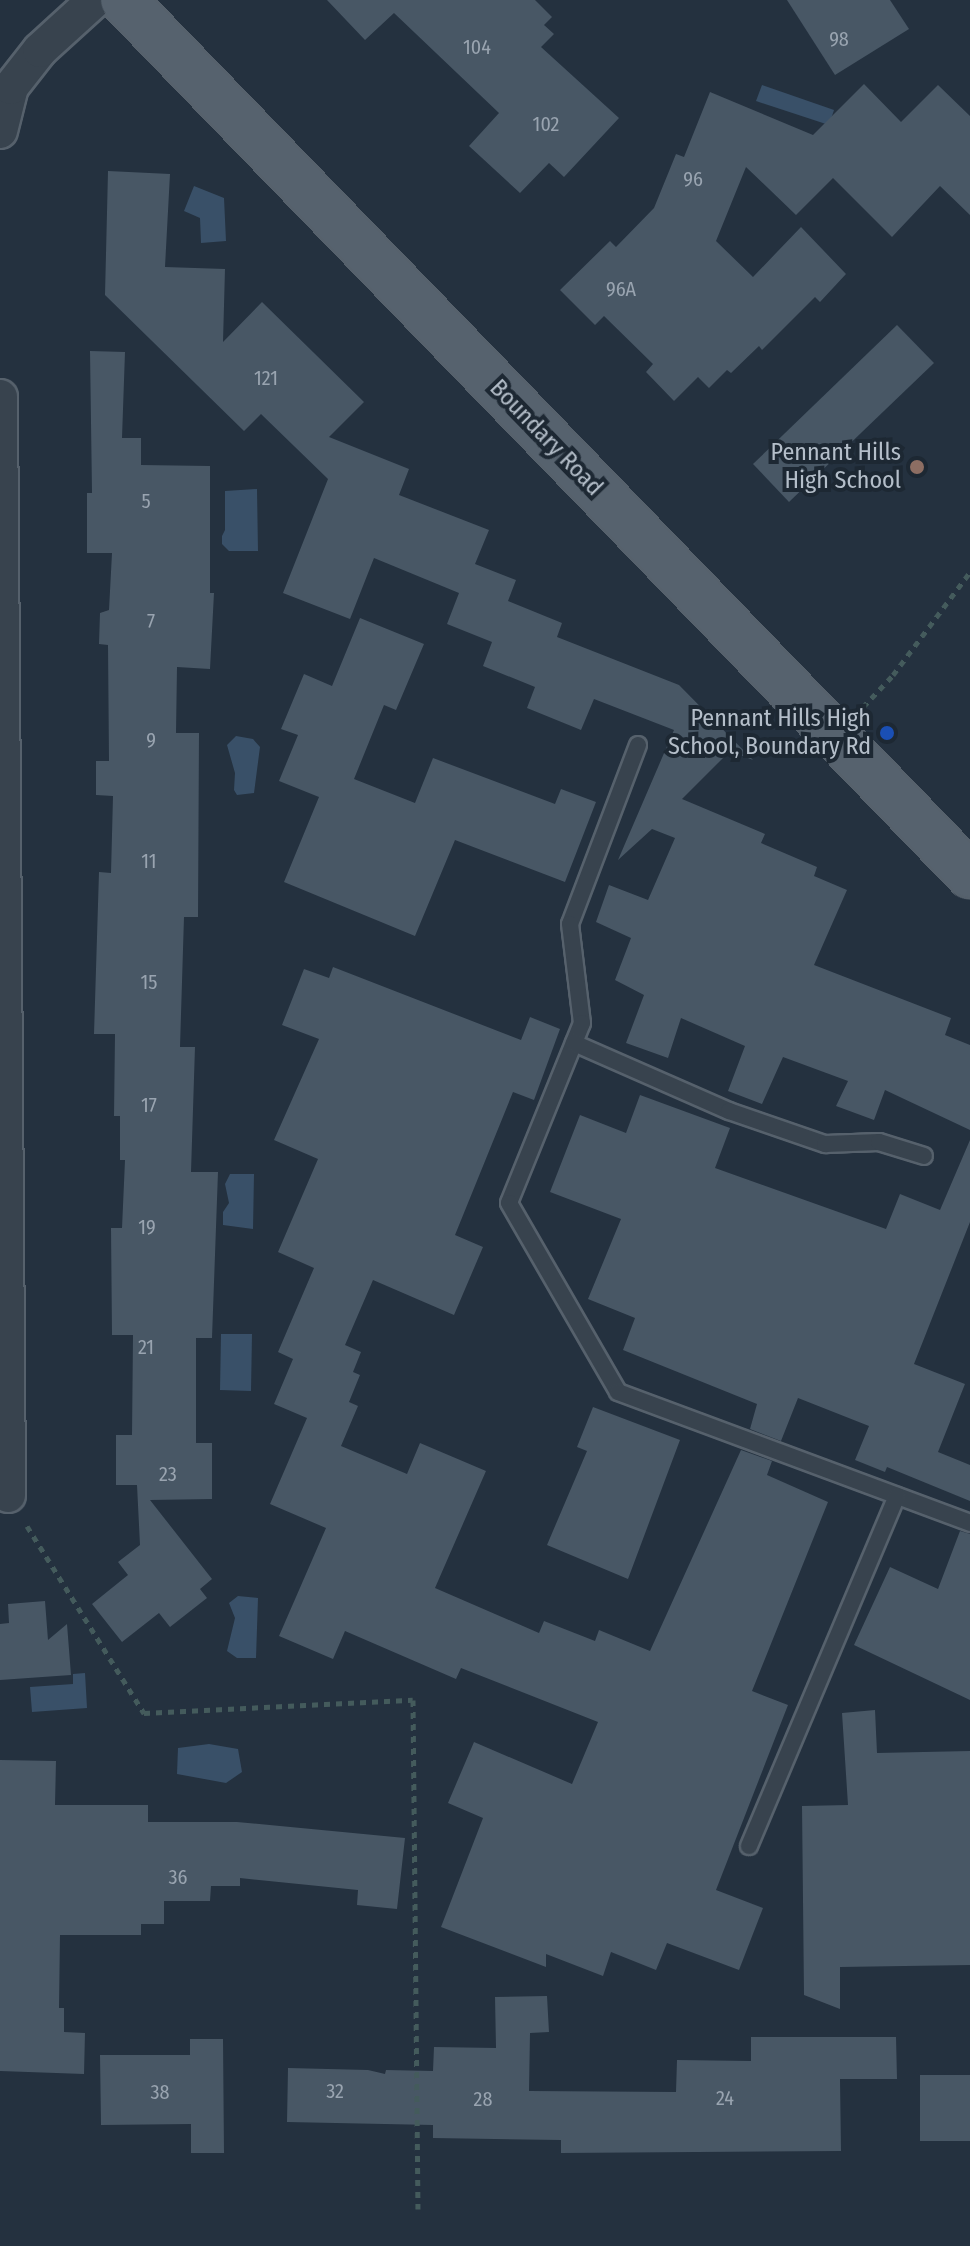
<!DOCTYPE html>
<html>
<head>
<meta charset="utf-8">
<style>
  body { margin:0 }
  #map { position:relative; width:970px; height:2246px; overflow:hidden; background:#24313f; font-family:"Fira Sans Condensed",sans-serif }
  div>[style] { position:absolute }
  .water>* { inset:0; background:#395068 }
  .building>* { inset:0; background:#485765 }
  .path>* { height:5px; margin-top:-2.5px; transform-origin:0; background:repeating-linear-gradient(90deg,#445b5c 0 6px,transparent 0 12px) }
  .roads { filter:drop-shadow(2px 0 #56616c) drop-shadow(-2px 0 #56616c) drop-shadow(0 2px #56616c) drop-shadow(0 -2px #56616c) }
  .service>* { height:16px; margin:-8px; padding:0 8px; transform-origin:8px; border-radius:8px; background:#38434e }
  .minor>* { height:34px; margin:-17px; padding:0 17px; transform-origin:17px; border-radius:17px; background:#38434e }
  .primary>* { height:44px; margin:-22px; padding:0 22px; transform-origin:22px; border-radius:22px; background:#56626e }
  .dots>* { width:22px; height:22px; translate:-50% -50%; box-sizing:border-box; border:4px solid #1d2833; border-radius:50% }
  span { translate:-50% -50%; white-space:nowrap; text-align:center; line-height:1.15; -webkit-text-stroke:8px #1d2833; paint-order:stroke }
  .number-label { font-size:20px; color:#99a4b0 }
  .number-label span { -webkit-text-stroke-width:0 }
  .street-label { font-size:24px; color:#b4bec9 }
  .poi-label { font-size:24px; color:#b4bec9 }
  .right { translate:-100% -50%; text-align:right }
</style>
</head>
<body>
<div id="map">
  <div class="water">
    <i style="clip-path:polygon(762px 85px,834px 110px,829px 125px,756px 101px)"></i>
    <i style="clip-path:polygon(194px 186px,224px 198px,226px 241px,201px 243px,200px 218px,184px 211px)"></i>
    <i style="clip-path:polygon(257px 489px,258px 551px,229px 551px,222px 544px,222px 536px,225px 530px,225px 491px)"></i>
    <i style="clip-path:polygon(236px 736px,253px 739px,260px 747px,254px 793px,237px 795px,234px 790px,235px 773px,227px 745px)"></i>
    <i style="clip-path:polygon(230px 1174px,254px 1174px,253px 1229px,223px 1225px,223px 1212px,229px 1203px,225px 1184px)"></i>
    <i style="clip-path:polygon(221px 1334px,252px 1334px,251px 1391px,220px 1390px)"></i>
    <i style="clip-path:polygon(238px 1596px,258px 1598px,256px 1658px,237px 1658px,227px 1651px,235px 1618px,229px 1603px)"></i>
    <i style="clip-path:polygon(85px 1673px,87px 1708px,32px 1712px,30px 1687px,73px 1684px,73px 1674px)"></i>
    <i style="clip-path:polygon(209px 1744px,238px 1749px,242px 1772px,226px 1783px,177px 1774px,178px 1748px)"></i>
  </div>
  <div class="building">
    <i style="clip-path:polygon(327px 0,535px 0,552px 17px,544px 25px,554px 34px,541px 47px,619px 118px,564px 177px,549px 163px,520px 193px,469px 146px,499px 113px,394px 13px,365px 40px)"></i>
    <i style="clip-path:polygon(787px 0,890px 0,909px 29px,835px 75px)"></i>
    <i style="clip-path:polygon(864px 84px,901px 122px,938px 85px,970px 116px,970px 215px,940px 186px,892px 237px,833px 178px,796px 215px,746px 167px,716px 241px,753px 277px,801px 227px,846px 274px,820px 302px,815px 297px,762px 350px,759px 346px,731px 373px,727px 370px,709px 388px,698px 377px,674px 401px,646px 372px,653px 364px,604px 316px,595px 325px,560px 290px,610px 241px,616px 247px,654px 208px,676px 154px,684px 157px,710px 92px,813px 135px)"></i>
    <i style="clip-path:polygon(108px 171px,170px 174px,165px 267px,225px 269px,223px 342px,262px 302px,364px 402px,329px 437px,409px 469px,399px 495px,489px 530px,475px 564px,516px 580px,508px 601px,562px 623px,557px 637px,679px 685px,753px 760px,730px 751px,682px 799px,765px 834px,761px 843px,817px 867px,814px 876px,847px 890px,814px 965px,951px 1018px,945px 1035px,970px 1045px,970px 1130px,885px 1090px,874px 1120px,836px 1106px,848px 1081px,783px 1057px,762px 1104px,728px 1091px,745px 1046px,681px 1018px,668px 1058px,626px 1043px,644px 995px,615px 980px,631px 938px,596px 922px,609px 885px,648px 900px,675px 838px,652px 829px,618px 860px,674px 730px,594px 699px,581px 730px,527px 708px,535px 687px,483px 666px,492px 642px,447px 624px,459px 593px,374px 558px,350px 619px,283px 593px,328px 479px,261px 414px,244px 431px,105px 295px)"></i>
    <i style="clip-path:polygon(897px 325px,934px 363px,789px 502px,753px 464px)"></i>
    <i style="clip-path:polygon(90px 351px,125px 352px,122px 438px,141px 438px,141px 465px,210px 466px,210px 593px,214px 593px,210px 669px,177px 667px,176px 733px,199px 733px,198px 917px,184px 917px,180px 1047px,195px 1047px,191px 1172px,218px 1172px,212px 1338px,196px 1338px,196px 1443px,212px 1443px,212px 1499px,150px 1500px,212px 1579px,200px 1589px,207px 1598px,170px 1627px,159px 1613px,122px 1642px,92px 1604px,128px 1575px,118px 1562px,140px 1545px,137px 1485px,116px 1485px,116px 1435px,132px 1435px,133px 1335px,112px 1335px,111px 1228px,122px 1228px,125px 1160px,120px 1160px,120px 1116px,114px 1116px,115px 1034px,94px 1034px,99px 872px,111px 873px,113px 796px,96px 795px,96px 761px,109px 761px,108px 645px,99px 644px,100px 613px,109px 610px,112px 553px,87px 553px,87px 493px,92px 493px)"></i>
    <i style="clip-path:polygon(360px 618px,424px 644px,396px 710px,384px 705px,354px 779px,415px 803px,433px 758px,555px 804px,561px 789px,596px 802px,565px 882px,455px 840px,415px 936px,284px 882px,319px 797px,279px 781px,298px 735px,281px 729px,304px 674px,332px 686px)"></i>
    <i style="clip-path:polygon(333px 967px,521px 1040px,530px 1017px,560px 1029px,534px 1100px,513px 1092px,455px 1235px,483px 1247px,454px 1315px,373px 1280px,345px 1345px,361px 1352px,353px 1372px,360px 1375px,349px 1402px,358px 1406px,341px 1446px,407px 1474px,420px 1443px,486px 1471px,435px 1588px,539px 1633px,544px 1621px,595px 1641px,599px 1630px,650px 1651px,741px 1450px,772px 1461px,767px 1475px,828px 1502px,752px 1691px,788px 1705px,716px 1890px,763px 1908px,739px 1970px,667px 1943px,656px 1970px,611px 1952px,603px 1976px,546px 1954px,546px 1967px,441px 1927px,483px 1818px,448px 1803px,474px 1742px,572px 1784px,598px 1722px,461px 1668px,456px 1679px,345px 1631px,333px 1659px,279px 1636px,326px 1528px,270px 1504px,307px 1418px,274px 1404px,293px 1359px,278px 1352px,314px 1268px,278px 1252px,318px 1159px,274px 1140px,319px 1039px,282px 1025px,304px 969px,329px 978px)"></i>
    <i style="clip-path:polygon(640px 1095px,730px 1128px,715px 1168px,886px 1229px,900px 1194px,940px 1210px,970px 1140px,970px 1222px,914px 1364px,965px 1384px,938px 1452px,970px 1465px,970px 1501px,887px 1467px,885px 1472px,855px 1460px,869px 1426px,798px 1398px,781px 1441px,750px 1429px,757px 1404px,623px 1350px,635px 1318px,588px 1299px,621px 1219px,550px 1192px,580px 1115px,626px 1133px)"></i>
    <i style="clip-path:polygon(593px 1407px,680px 1440px,628px 1579px,547px 1545px,587px 1451px,577px 1447px)"></i>
    <i style="clip-path:polygon(960px 1531px,970px 1534px,970px 1700px,854px 1645px,890px 1567px,938px 1589px)"></i>
    <i style="clip-path:polygon(45px 1601px,48px 1640px,67px 1624px,71px 1675px,0 1680px,0 1624px,9px 1623px,8px 1604px)"></i>
    <i style="clip-path:polygon(875px 1710px,877px 1753px,970px 1751px,970px 1965px,840px 1967px,840px 2009px,804px 1995px,802px 1806px,848px 1805px,842px 1713px)"></i>
    <i style="clip-path:polygon(0 1760px,56px 1761px,55px 1805px,148px 1805px,148px 1822px,237px 1822px,405px 1838px,397px 1909px,357px 1905px,358px 1890px,240px 1878px,240px 1886px,211px 1886px,210px 1901px,164px 1901px,164px 1924px,141px 1924px,141px 1935px,60px 1935px,59px 2008px,64px 2008px,64px 2032px,85px 2033px,84px 2074px,0 2071px)"></i>
    <i style="clip-path:polygon(547px 1996px,549px 2032px,530px 2033px,529px 2091px,676px 2092px,677px 2060px,751px 2061px,751px 2037px,896px 2037px,897px 2079px,840px 2079px,841px 2151px,561px 2153px,561px 2140px,433px 2138px,433px 2125px,287px 2122px,288px 2068px,368px 2070px,385px 2074px,386px 2070px,433px 2071px,434px 2047px,496px 2048px,495px 1997px)"></i>
    <i style="clip-path:polygon(190px 2039px,223px 2039px,224px 2153px,191px 2153px,191px 2124px,101px 2125px,100px 2055px,190px 2055px)"></i>
    <i style="clip-path:polygon(920px 2075px,970px 2075px,970px 2141px,920px 2141px)"></i>
  </div>
  <div class="path">
    <i style="left:863px;top:707px;width:44px;rotate:-46.8deg"></i>
    <i style="left:893px;top:675px;width:129px;rotate:-53.2deg"></i>
    <i style="left:27px;top:1526px;width:221px;rotate:58deg"></i>
    <i style="left:144px;top:1713px;width:269px;rotate:-2.8deg"></i>
    <i style="left:413px;top:1700px;width:509px;rotate:89.44deg"></i>
  </div>
  <div class="roads">
    <div class="service">
      <i style="left:638px;top:745px;width:191px;rotate:110.8deg"></i>
      <i style="left:570px;top:924px;width:100px;rotate:83.1deg"></i>
      <i style="left:582px;top:1023px;width:194px;rotate:112.1deg"></i>
      <i style="left:509px;top:1203px;width:218px;rotate:60deg"></i>
      <i style="left:618px;top:1392px;width:376px;rotate:20.4deg"></i>
      <i style="left:574px;top:1043px;width:169px;rotate:23.7deg"></i>
      <i style="left:729px;top:1111px;width:102px;rotate:19deg"></i>
      <i style="left:825px;top:1144px;width:54px;rotate:-2.1deg"></i>
      <i style="left:879px;top:1142px;width:47px;rotate:17.3deg"></i>
      <i style="left:749px;top:1846px;width:380px;rotate:-67.1deg"></i>
    </div>
    <div class="minor">
      <i style="left:0;top:131px;width:45px;rotate:-76deg"></i>
      <i style="left:11px;top:87px;width:47px;rotate:-51.9deg"></i>
      <i style="left:40px;top:50px;width:74px;rotate:-42.3deg"></i>
      <i style="left:0;top:397px;width:1098px;rotate:89.58deg"></i>
    </div>
    <div class="primary">
      <i style="left:123px;top:0;width:1218px;rotate:45.93deg"></i>
    </div>
  </div>
  <div class="dots">
    <i style="left:917px;top:467px;background:#8d6e63"></i>
    <i style="left:887px;top:733px;background:#1a4fb4"></i>
  </div>
  <div class="number-label">
    <span style="left:839px;top:39px">98</span>
    <span style="left:477px;top:47px">104</span>
    <span style="left:546px;top:124px">102</span>
    <span style="left:693px;top:179px">96</span>
    <span style="left:621px;top:289px">96A</span>
    <span style="left:266px;top:378px">121</span>
    <span style="left:146px;top:501px">5</span>
    <span style="left:151px;top:621px">7</span>
    <span style="left:151px;top:740px">9</span>
    <span style="left:149px;top:861px">11</span>
    <span style="left:149px;top:982px">15</span>
    <span style="left:149px;top:1105px">17</span>
    <span style="left:147px;top:1227px">19</span>
    <span style="left:146px;top:1347px">21</span>
    <span style="left:168px;top:1474px">23</span>
    <span style="left:178px;top:1877px">36</span>
    <span style="left:335px;top:2091px">32</span>
    <span style="left:160px;top:2092px">38</span>
    <span style="left:725px;top:2098px">24</span>
    <span style="left:483px;top:2099px">28</span>
  </div>
  <div class="street-label">
    <span style="left:546px;top:438px;rotate:46deg">Boundary Road</span>
  </div>
  <div class="poi-label">
    <span class="right" style="left:901px;top:467px">Pennant Hills<br>High School</span>
    <span class="right" style="left:871px;top:733px">Pennant Hills High<br>School, Boundary Rd</span>
  </div>
</div>
</body>
</html>
